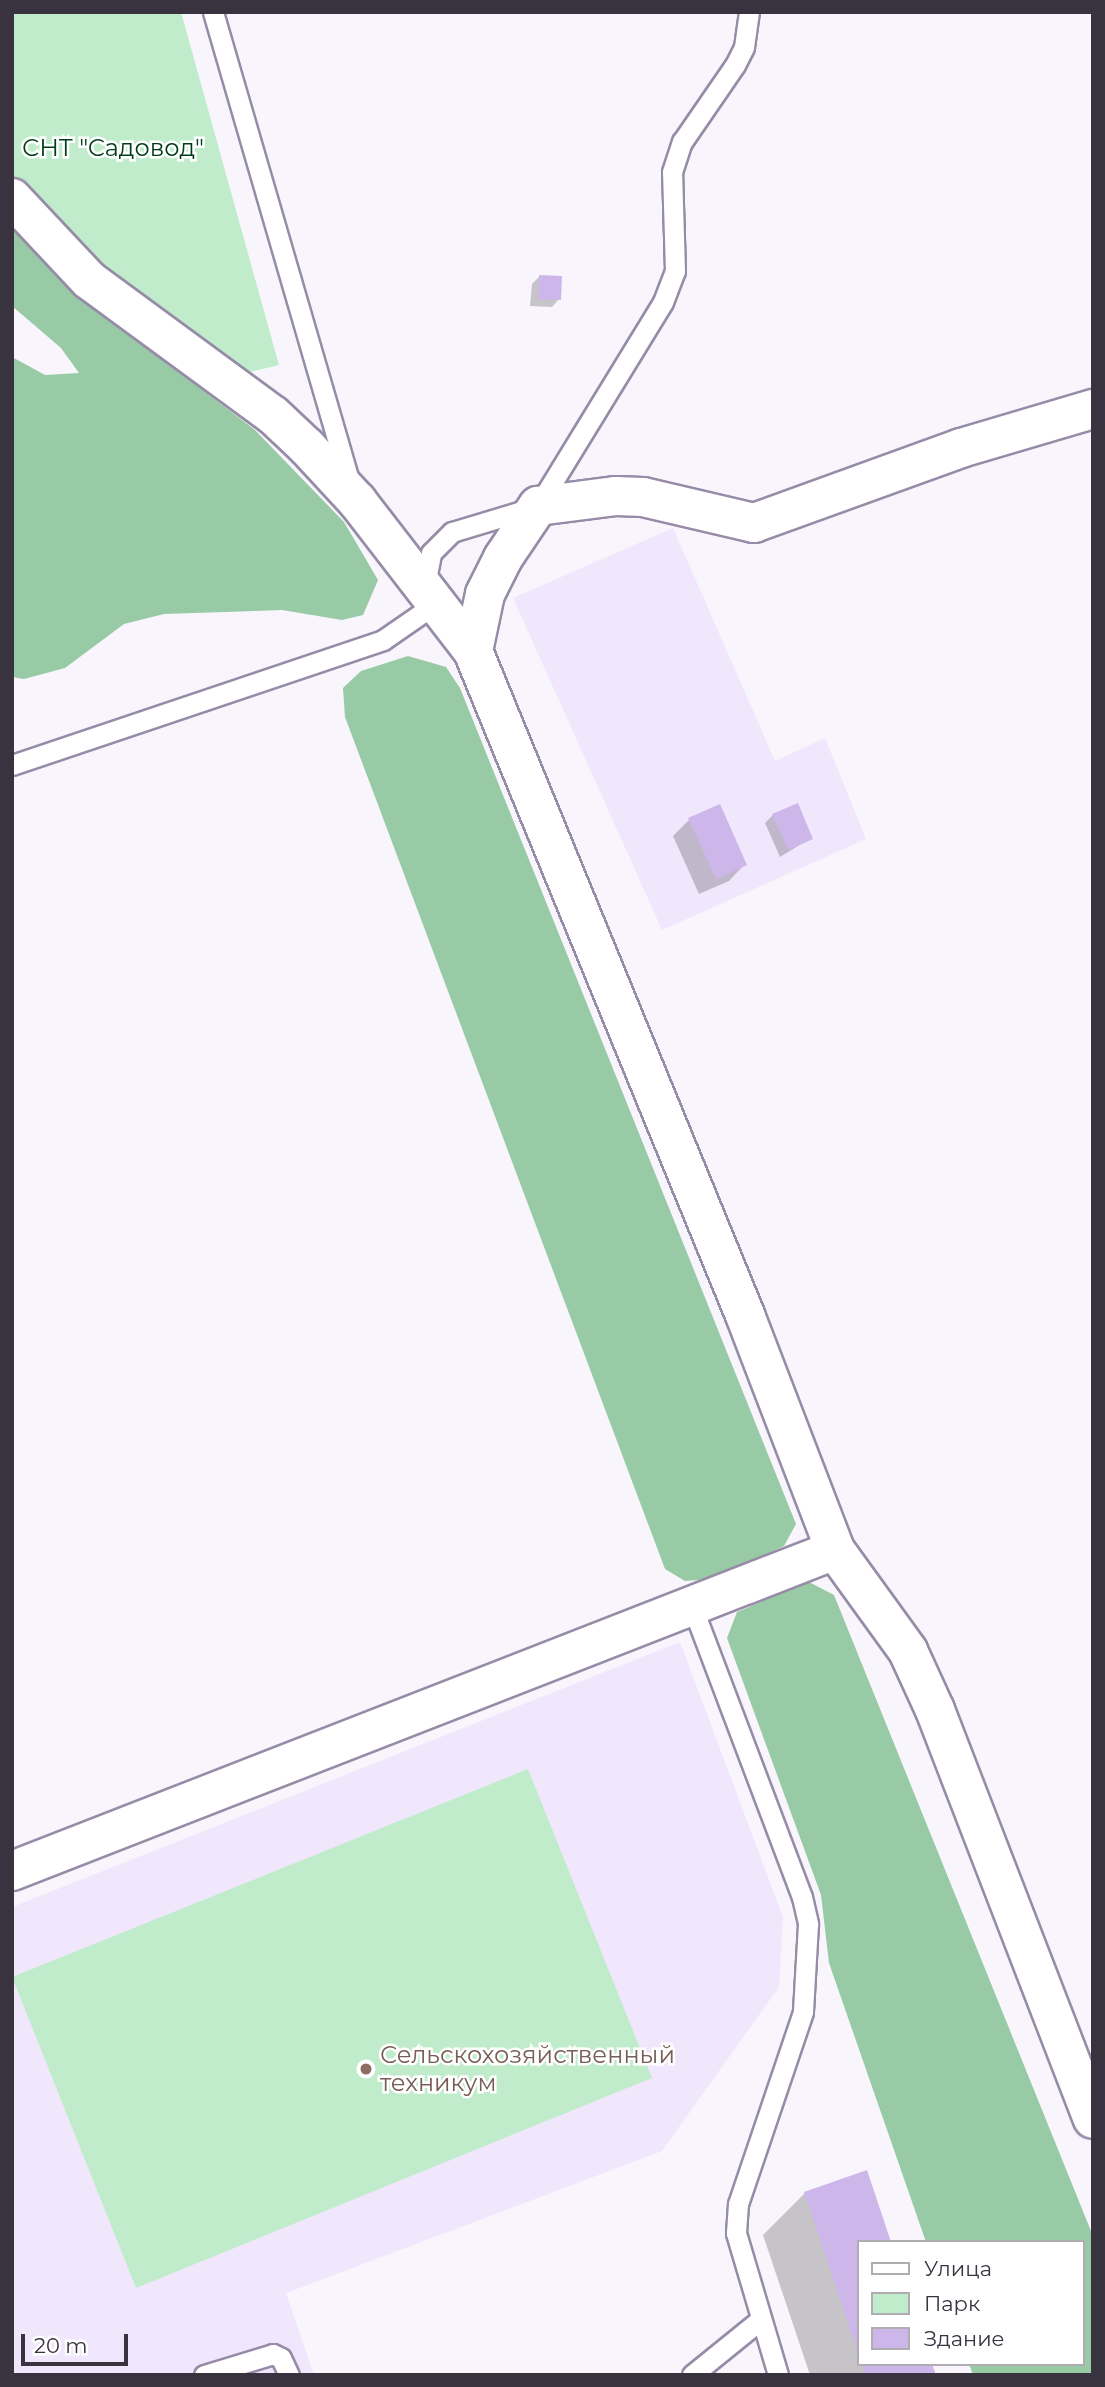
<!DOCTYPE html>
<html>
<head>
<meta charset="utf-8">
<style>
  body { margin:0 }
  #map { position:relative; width:1105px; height:2387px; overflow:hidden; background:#f8f5fc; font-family:Montserrat,sans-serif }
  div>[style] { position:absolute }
  .built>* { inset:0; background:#f0e7fd }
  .green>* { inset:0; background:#c1eccb }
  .forest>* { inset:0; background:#98caa5 }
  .shadow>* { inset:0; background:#0003 }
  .building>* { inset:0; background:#ccb6ea }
  .roads { filter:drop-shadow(2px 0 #978ca7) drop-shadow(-2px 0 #978ca7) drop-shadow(0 2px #978ca7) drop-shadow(0 -2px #978ca7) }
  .lane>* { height:19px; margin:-9.5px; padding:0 9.5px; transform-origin:9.5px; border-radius:9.5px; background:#fff }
  .street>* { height:38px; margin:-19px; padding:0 19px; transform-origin:19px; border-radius:19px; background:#fff }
  .dots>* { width:19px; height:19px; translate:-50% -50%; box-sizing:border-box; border:4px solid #fff; border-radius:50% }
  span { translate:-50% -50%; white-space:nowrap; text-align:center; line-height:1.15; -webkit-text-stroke:5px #fff; paint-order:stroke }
  .park-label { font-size:24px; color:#003c1a }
  .education-label { font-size:24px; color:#785e54 }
  .left { translate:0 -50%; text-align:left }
  .frame { position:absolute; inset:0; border:14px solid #38333e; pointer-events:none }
  .legend { position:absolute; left:857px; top:2240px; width:228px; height:126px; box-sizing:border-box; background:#fff; border:2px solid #afadb2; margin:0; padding:9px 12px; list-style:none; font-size:21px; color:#38333e }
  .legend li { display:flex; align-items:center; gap:14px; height:35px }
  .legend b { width:35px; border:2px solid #afadb2 }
  .scale { position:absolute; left:21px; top:2334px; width:107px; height:32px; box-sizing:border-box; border:4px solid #38333e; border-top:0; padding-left:9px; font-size:21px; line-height:24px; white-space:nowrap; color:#38333e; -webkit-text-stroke:5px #fff; paint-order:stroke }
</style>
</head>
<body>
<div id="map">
  <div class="built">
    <i style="clip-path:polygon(673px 528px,775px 761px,825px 738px,866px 839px,662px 930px,513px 598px)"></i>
    <i style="clip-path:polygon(680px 1642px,783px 1917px,779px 1987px,662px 2151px,286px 2293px,314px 2375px,12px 2375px,12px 1907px)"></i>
  </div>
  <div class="green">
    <i style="clip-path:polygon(12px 12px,181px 12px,279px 365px,237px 375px,133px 302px,12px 184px)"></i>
    <i style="clip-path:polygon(528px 1769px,652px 2078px,136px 2288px,12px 1977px)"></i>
  </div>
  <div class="forest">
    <i style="clip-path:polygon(12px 219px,74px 292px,255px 430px,344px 522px,378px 580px,363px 615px,342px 620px,282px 610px,164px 614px,124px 624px,65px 668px,24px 679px,12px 677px,12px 357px,45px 375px,79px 373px,61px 348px,12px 306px)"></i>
    <i style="clip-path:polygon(408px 656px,446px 667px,460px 688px,796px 1524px,784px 1546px,711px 1579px,685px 1581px,665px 1569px,345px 717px,343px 688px,361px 671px)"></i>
    <i style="clip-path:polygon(809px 1582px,834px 1595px,1093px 2236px,1093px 2375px,973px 2375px,969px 2364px,1082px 2364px,1082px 2242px,926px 2242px,829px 1963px,821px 1895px,727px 1638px,737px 1612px)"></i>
  </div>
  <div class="shadow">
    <i style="clip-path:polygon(540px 276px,559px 299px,552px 307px,530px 306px,532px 284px)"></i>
    <i style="clip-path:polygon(773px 815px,811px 838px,780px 857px,765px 823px)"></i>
    <i style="clip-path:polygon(689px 820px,745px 864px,729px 881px,699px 894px,673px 836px)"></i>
    <i style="clip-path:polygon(805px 2193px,858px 2242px,858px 2364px,930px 2364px,934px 2375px,810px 2375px,763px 2235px)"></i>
  </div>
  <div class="building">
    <i style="clip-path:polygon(539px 275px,562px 276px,561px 300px,538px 299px)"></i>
    <i style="clip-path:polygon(798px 803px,813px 839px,788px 850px,772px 814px)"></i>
    <i style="clip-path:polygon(720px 804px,747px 865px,716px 879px,688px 818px)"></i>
    <i style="clip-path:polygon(867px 2170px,891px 2242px,858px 2242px,858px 2353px,804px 2192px)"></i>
    <i style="clip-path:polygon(862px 2364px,932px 2364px,936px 2375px,865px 2375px)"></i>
  </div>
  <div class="roads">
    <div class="lane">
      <i style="left:213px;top:12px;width:485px;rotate:73.8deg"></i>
      <i style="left:425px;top:585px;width:33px;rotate:-79deg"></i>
      <i style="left:431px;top:553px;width:30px;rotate:-45deg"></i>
      <i style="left:452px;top:532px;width:90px;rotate:-16.8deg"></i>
      <i style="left:538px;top:506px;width:239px;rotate:-58.5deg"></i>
      <i style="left:663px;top:302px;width:33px;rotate:-69deg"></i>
      <i style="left:675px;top:271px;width:99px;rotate:-91.7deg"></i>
      <i style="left:672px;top:172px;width:32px;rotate:-72deg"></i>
      <i style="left:682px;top:142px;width:93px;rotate:-55.5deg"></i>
      <i style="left:735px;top:65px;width:20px;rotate:-63deg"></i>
      <i style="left:744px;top:47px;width:35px;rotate:-82deg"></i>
      <i style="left:12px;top:765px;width:391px;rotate:-18.6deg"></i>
      <i style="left:383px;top:640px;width:63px;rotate:-34.7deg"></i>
      <i style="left:692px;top:1606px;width:311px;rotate:69.3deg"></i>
      <i style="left:802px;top:1897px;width:28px;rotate:77deg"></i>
      <i style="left:808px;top:1924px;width:88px;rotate:93.3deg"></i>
      <i style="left:803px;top:2012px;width:203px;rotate:108.7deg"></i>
      <i style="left:738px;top:2204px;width:29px;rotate:94deg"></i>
      <i style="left:736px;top:2233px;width:148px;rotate:73.5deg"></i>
      <i style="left:204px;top:2375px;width:72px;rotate:-16.9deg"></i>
      <i style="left:273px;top:2354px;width:9px;rotate:27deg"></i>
      <i style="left:281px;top:2358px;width:19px;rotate:65deg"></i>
      <i style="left:692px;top:2375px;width:87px;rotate:-39deg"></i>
    </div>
    <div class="street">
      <i style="left:12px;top:198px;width:112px;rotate:46.8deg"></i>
      <i style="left:89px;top:280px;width:228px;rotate:36.3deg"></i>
      <i style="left:273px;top:415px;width:47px;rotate:43.3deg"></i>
      <i style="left:307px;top:447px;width:74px;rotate:47.2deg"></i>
      <i style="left:357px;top:501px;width:190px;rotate:52.3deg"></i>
      <i style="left:473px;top:651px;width:718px;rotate:67.72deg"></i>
      <i style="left:745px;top:1315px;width:252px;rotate:69deg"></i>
      <i style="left:835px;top:1550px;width:125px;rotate:54.1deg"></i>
      <i style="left:908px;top:1651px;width:65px;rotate:65.4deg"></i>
      <i style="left:935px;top:1710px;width:438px;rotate:68.9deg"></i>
      <i style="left:473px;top:651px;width:58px;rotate:-78.1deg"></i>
      <i style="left:485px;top:594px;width:40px;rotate:-63.4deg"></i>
      <i style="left:503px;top:558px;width:63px;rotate:-56.1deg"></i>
      <i style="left:538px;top:506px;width:79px;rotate:-7.3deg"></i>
      <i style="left:616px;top:496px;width:27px;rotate:2deg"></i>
      <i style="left:643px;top:497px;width:114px;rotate:13.2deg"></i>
      <i style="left:754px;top:523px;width:220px;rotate:-19.9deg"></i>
      <i style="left:961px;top:448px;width:138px;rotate:-16.5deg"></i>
      <i style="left:12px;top:1871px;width:883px;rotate:-21.31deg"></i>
    </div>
  </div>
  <div class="dots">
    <i style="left:366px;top:2069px;background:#8d6e63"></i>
  </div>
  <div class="park-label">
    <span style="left:113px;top:148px">СНТ "Садовод"</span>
  </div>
  <div class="education-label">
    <span class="left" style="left:380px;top:2069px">Сельскохозяйственный<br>техникум</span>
  </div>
  <div class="frame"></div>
  <ul class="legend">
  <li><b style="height:9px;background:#fff"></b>Улица</li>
  <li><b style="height:19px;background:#c1eccb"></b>Парк</li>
  <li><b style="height:19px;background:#ccb6ea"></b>Здание</li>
  </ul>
  <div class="scale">20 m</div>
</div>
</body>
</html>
